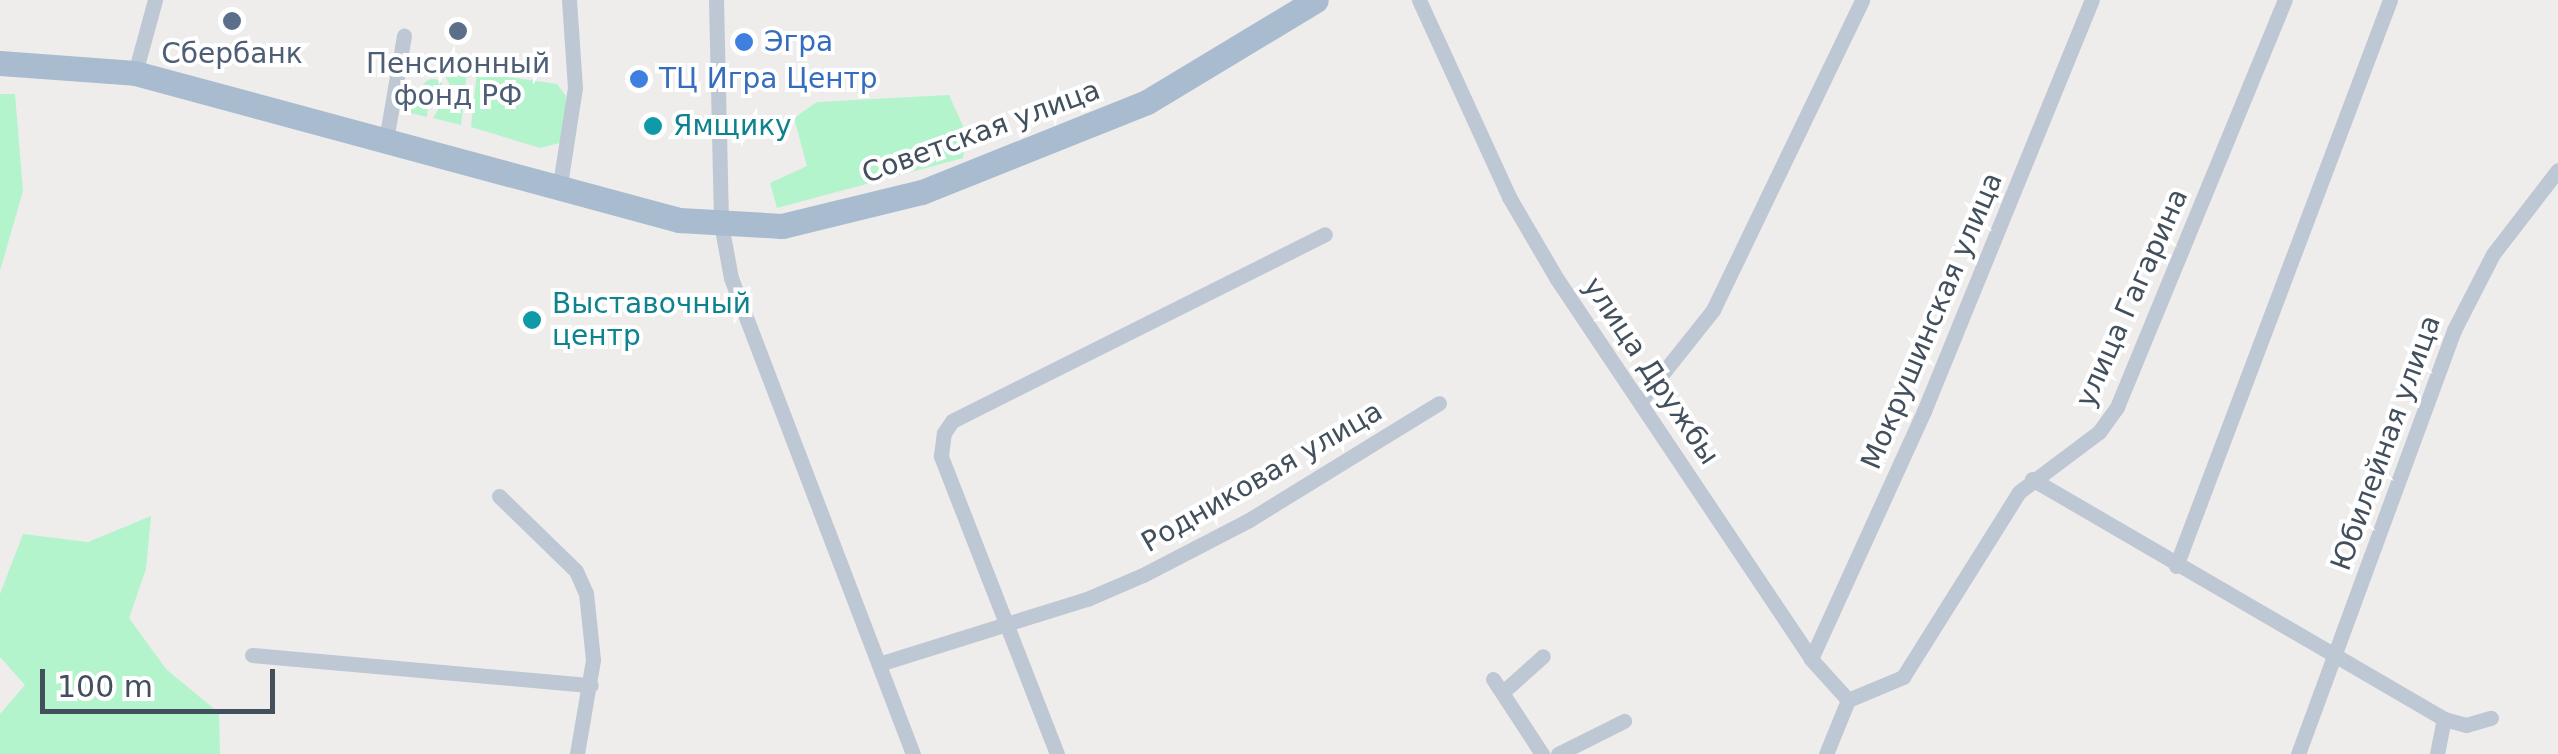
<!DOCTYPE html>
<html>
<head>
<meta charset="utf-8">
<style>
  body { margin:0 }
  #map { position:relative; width:2558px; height:754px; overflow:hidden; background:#efecec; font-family:"DejaVu Sans",sans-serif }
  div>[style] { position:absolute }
  .green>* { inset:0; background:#b3f4cd }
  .round { border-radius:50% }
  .street>* { height:15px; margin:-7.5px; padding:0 7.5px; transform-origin:7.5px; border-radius:7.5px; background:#bdc8d4 }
  .primary>* { height:25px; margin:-12.5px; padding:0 12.5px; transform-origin:12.5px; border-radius:12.5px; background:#a8bbcf }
  .dots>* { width:28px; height:28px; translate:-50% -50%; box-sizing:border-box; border:5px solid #fff; border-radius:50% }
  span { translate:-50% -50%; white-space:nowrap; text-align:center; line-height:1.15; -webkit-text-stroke:8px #fff; paint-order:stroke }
  .shop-label { font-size:28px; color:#366cbe }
  .left { translate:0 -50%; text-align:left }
  .service-label { font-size:28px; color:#4e5e75 }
  .culture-label { font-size:28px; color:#0d838f }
  .street-label { font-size:28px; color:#424f5c }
  .scale { position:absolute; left:40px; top:669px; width:235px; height:45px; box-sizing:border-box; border:5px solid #424f5c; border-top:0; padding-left:12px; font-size:30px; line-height:35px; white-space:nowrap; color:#424f5c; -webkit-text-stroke:8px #fff; paint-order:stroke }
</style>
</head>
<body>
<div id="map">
  <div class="green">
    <i style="clip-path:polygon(439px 65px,468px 68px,465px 88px,451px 87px)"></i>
    <i style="clip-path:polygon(477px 72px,557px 84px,566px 96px,563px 142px,540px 148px,471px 127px)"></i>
    <i class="round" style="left:422px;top:79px;width:22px;height:22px"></i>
    <i style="clip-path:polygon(405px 90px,416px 91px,428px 106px,427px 117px,402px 111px)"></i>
    <i style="clip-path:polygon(449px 92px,464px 100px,461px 125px,433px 118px)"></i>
    <i style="clip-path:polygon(0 94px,15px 94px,23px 191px,0 271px)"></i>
    <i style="clip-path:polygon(949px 95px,967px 135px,963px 158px,777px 208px,770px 183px,807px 166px,794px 118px,817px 102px)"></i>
    <i style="clip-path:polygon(151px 516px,146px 569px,129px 618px,166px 669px,219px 713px,220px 754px,0 754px,0 714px,25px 685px,0 657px,0 594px,23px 534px,88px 542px)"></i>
  </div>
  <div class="street">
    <i style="left:716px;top:0;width:224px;rotate:88.7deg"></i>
    <i style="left:721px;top:224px;width:55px;rotate:79.5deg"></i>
    <i style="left:731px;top:278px;width:510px;rotate:69.08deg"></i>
    <i style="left:1419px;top:0;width:217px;rotate:65.4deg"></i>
    <i style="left:1509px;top:197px;width:95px;rotate:59.7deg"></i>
    <i style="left:1557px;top:279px;width:457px;rotate:56.2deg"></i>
    <i style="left:1811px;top:659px;width:55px;rotate:47.9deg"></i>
    <i style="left:135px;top:73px;width:76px;rotate:-74.7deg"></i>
    <i style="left:386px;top:140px;width:106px;rotate:-80.2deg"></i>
    <i style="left:559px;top:191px;width:104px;rotate:-81.2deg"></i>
    <i style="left:575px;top:88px;width:88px;rotate:-93.9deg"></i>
    <i style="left:1643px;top:398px;width:112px;rotate:-51.5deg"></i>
    <i style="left:1713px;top:310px;width:344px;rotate:-64.3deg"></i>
    <i style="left:2032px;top:479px;width:477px;rotate:30.2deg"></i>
    <i style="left:2444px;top:719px;width:23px;rotate:15deg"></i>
    <i style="left:2466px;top:725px;width:26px;rotate:-16deg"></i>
    <i style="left:499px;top:496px;width:107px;rotate:44.2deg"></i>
    <i style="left:576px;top:571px;width:24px;rotate:66deg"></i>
    <i style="left:586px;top:593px;width:67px;rotate:84deg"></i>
    <i style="left:593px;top:660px;width:95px;rotate:99.7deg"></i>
    <i style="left:2176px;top:566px;width:605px;rotate:-69.29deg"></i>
    <i style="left:252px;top:655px;width:340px;rotate:5.1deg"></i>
    <i style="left:1811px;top:659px;width:273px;rotate:-65.5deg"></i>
    <i style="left:1924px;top:411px;width:444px;rotate:-67.8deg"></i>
    <i style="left:879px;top:664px;width:218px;rotate:-17.4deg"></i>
    <i style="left:1087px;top:599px;width:61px;rotate:-23.2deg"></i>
    <i style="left:1143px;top:575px;width:119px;rotate:-27.4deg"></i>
    <i style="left:1249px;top:520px;width:223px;rotate:-31.6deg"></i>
    <i style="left:1493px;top:679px;width:90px;rotate:56.8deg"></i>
    <i style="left:1504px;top:691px;width:52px;rotate:-41.9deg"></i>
    <i style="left:1848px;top:700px;width:60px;rotate:-22.7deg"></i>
    <i style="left:1903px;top:677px;width:218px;rotate:-57.9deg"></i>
    <i style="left:2019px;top:492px;width:100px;rotate:-36.9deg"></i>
    <i style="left:2099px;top:432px;width:31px;rotate:-54deg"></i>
    <i style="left:2117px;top:407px;width:440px;rotate:-67.6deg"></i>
    <i style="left:1057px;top:754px;width:320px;rotate:-111.3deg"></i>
    <i style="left:941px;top:456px;width:23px;rotate:-83deg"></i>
    <i style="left:944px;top:433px;width:14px;rotate:-56deg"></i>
    <i style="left:952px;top:421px;width:417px;rotate:-26.6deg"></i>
    <i style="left:1558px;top:754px;width:74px;rotate:-26.6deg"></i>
    <i style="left:1826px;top:754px;width:58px;rotate:-67.8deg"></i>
    <i style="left:2298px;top:754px;width:452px;rotate:-69.8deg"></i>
    <i style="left:2454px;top:330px;width:85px;rotate:-62.8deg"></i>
    <i style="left:2493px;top:254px;width:106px;rotate:-52.3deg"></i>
    <i style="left:2437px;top:754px;width:36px;rotate:-79deg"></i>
  </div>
  <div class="primary">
    <i style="left:0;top:63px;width:135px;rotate:4.2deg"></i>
    <i style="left:135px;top:73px;width:564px;rotate:15.12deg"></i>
    <i style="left:679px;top:220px;width:103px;rotate:3.3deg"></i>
    <i style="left:782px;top:226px;width:144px;rotate:-13.7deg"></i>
    <i style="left:922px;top:192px;width:242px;rotate:-21.8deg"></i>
    <i style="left:1147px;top:102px;width:197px;rotate:-31.1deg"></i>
  </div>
  <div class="dots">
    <i style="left:232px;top:21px;background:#5c6f8a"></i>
    <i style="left:458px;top:31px;background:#5c6f8a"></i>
    <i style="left:744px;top:42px;background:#3f7fe0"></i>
    <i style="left:639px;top:79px;background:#3f7fe0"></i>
    <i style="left:653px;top:126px;background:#0f9aa8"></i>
    <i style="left:532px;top:320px;background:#0f9aa8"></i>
  </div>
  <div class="shop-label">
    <span class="left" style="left:764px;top:42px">Эгра</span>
    <span class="left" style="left:659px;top:79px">ТЦ Игра Центр</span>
  </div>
  <div class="service-label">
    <span style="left:232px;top:54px">Сбербанк</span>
    <span style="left:458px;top:80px">Пенсионный<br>фонд РФ</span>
  </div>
  <div class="culture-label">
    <span class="left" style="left:673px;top:126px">Ямщику</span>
    <span class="left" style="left:552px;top:320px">Выставочный<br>центр</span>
  </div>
  <div class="street-label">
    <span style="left:981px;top:132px;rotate:-20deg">Советская улица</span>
    <span style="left:2132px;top:298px;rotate:-66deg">улица Гагарина</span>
    <span style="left:1932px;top:321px;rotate:-67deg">Мокрушинская улица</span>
    <span style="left:1651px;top:371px;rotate:56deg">улица Дружбы</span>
    <span style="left:2386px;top:443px;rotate:-70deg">Юбилейная улица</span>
    <span style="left:1262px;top:477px;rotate:-30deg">Родниковая улица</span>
  </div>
  <div class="scale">100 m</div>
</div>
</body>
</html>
